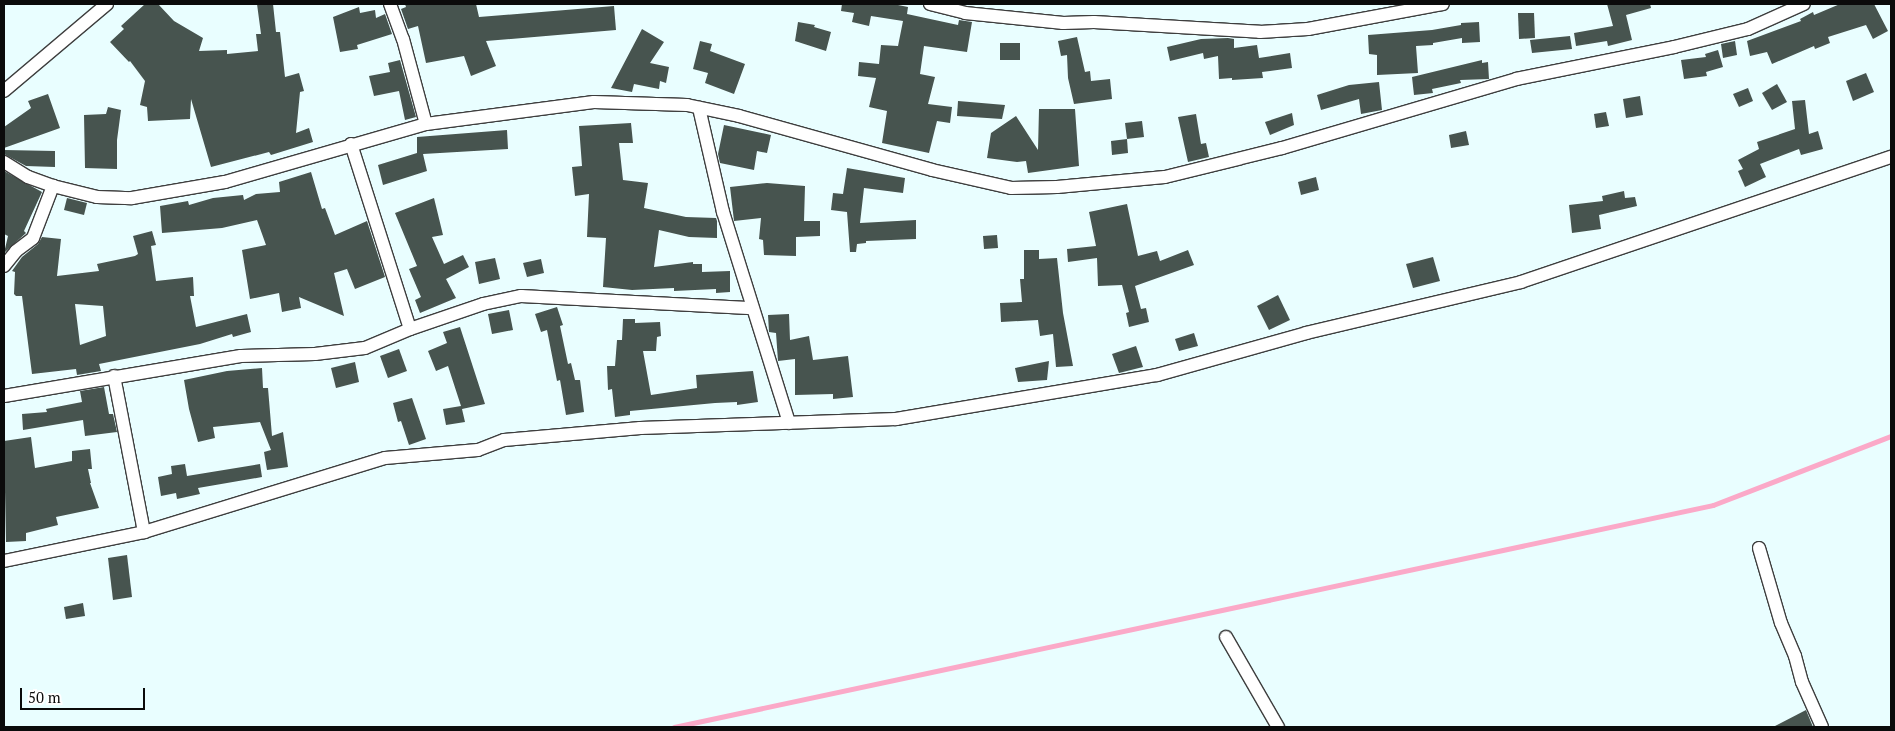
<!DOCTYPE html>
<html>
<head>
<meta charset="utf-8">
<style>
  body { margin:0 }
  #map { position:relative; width:1895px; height:731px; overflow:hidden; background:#e9feff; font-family:"PT Serif",serif }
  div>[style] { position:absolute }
  .stream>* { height:5px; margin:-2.5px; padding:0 2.5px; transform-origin:2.5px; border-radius:2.5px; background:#fba9c8 }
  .building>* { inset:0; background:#47544f }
  .roads { filter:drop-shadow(1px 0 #3e3e3e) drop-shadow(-1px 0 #3e3e3e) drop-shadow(0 1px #3e3e3e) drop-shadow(0 -1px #3e3e3e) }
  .street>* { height:12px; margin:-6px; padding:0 6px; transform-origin:6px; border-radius:6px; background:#fff }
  span { translate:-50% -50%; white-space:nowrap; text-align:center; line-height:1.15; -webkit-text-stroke:5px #fff; paint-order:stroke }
  .frame { position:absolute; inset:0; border:5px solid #0b0b0b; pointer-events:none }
  .scale { position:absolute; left:20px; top:688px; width:125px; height:22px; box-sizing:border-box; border:2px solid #0b0b0b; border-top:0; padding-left:6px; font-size:15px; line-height:18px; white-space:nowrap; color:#0b0b0b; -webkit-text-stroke:4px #fff; paint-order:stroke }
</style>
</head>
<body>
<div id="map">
  <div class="stream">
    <i style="left:674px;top:727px;width:1062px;rotate:-12.06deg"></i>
    <i style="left:1713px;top:505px;width:191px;rotate:-21.2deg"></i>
  </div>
  <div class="building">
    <i style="clip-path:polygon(145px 4px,158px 4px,174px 21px,203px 38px,199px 51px,227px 50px,227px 54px,258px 51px,256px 34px,261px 34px,257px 4px,273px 4px,276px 32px,280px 32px,285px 77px,299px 73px,304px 91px,300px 92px,296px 133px,309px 128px,313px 142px,271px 155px,269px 152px,211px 167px,191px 99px,190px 119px,148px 121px,147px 107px,140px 105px,145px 81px,130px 61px,129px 62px,110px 42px,124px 29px,121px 26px)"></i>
    <i style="clip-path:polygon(405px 4px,476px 4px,479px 17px,614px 6px,616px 30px,486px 41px,496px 66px,471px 76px,464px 56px,426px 63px,418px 26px,408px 29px,401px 9px,406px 7px)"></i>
    <i style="clip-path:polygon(842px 4px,893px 4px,908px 7px,907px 14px,958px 25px,959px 20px,972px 22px,967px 52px,924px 46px,920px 74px,935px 77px,928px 104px,952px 107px,950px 123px,937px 121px,929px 153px,882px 143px,887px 111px,869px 107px,876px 78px,858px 76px,859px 62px,879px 64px,881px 45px,898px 46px,903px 21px,871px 16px,869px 26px,852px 22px,854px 13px,841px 11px)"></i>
    <i style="clip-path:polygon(1607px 4px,1650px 4px,1651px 8px,1626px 15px,1632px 40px,1608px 46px,1607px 41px,1576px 46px,1574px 33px,1613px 26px)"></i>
    <i style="clip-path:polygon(1840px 4px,1874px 4px,1888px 31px,1873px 39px,1866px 25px,1828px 37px,1830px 43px,1815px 49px,1814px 46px,1772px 64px,1767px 52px,1750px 56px,1747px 41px,1801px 21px,1800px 19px,1813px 12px,1814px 15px)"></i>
    <i style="clip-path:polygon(359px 7px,360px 13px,375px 10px,376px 18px,385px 14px,392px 34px,357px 45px,358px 49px,340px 52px,333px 17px)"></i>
    <i style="clip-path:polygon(1518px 13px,1534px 13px,1535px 38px,1519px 39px)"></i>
    <i style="clip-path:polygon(798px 22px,815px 25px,814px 27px,831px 32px,826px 51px,795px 41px)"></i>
    <i style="clip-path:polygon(1479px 22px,1480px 42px,1462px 43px,1462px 38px,1433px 43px,1433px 45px,1416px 46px,1418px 73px,1377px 75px,1377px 55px,1369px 54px,1368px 35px,1432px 30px,1461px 25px,1461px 23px)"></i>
    <i style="clip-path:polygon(642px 29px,664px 42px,650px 63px,669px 67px,666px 83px,660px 81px,659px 89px,634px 84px,632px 92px,611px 88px)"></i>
    <i style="clip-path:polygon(1570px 36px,1572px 49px,1532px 53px,1530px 40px)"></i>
    <i style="clip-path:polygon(1077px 37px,1085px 72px,1090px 71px,1091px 81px,1110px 79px,1112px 99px,1074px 104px,1068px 78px,1067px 55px,1061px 56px,1058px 41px)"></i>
    <i style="clip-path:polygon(1228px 38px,1234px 39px,1234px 48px,1257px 45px,1259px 58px,1290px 53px,1292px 68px,1262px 72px,1263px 78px,1232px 80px,1232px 78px,1219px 79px,1218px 56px,1204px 59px,1203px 53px,1170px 61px,1167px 47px,1201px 39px)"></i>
    <i style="clip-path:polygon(700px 41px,712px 44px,710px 51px,745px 64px,734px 94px,705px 83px,708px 73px,693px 69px)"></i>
    <i style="clip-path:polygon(1735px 41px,1737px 55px,1723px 58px,1721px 44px)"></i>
    <i style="clip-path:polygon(1000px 43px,1020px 43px,1020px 60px,1000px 60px)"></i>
    <i style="clip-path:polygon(1718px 50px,1723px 67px,1706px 72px,1707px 76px,1684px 79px,1681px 60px,1706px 57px,1705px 54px)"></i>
    <i style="clip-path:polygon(400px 60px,416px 117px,405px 120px,399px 91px,374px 96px,369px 76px,390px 72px,388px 63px)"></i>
    <i style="clip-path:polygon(1482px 60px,1482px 63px,1488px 62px,1489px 79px,1460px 80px,1461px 83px,1432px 89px,1433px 93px,1414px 95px,1412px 77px)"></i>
    <i style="clip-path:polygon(1866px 73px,1874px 92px,1853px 101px,1846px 81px)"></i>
    <i style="clip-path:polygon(1379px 82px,1382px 110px,1361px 114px,1359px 99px,1321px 110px,1317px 95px,1349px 85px)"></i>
    <i style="clip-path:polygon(1777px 84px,1787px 102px,1772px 110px,1762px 93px)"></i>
    <i style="clip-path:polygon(1748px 88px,1753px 101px,1739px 107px,1733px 94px)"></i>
    <i style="clip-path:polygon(48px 94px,60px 128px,4px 148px,4px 127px,31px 108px,28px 101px)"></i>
    <i style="clip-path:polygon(1640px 96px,1643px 115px,1626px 118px,1623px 99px)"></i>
    <i style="clip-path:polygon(1805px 100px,1809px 134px,1818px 131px,1823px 149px,1801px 155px,1799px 149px,1760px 164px,1766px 177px,1745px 187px,1738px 171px,1743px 169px,1738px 160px,1759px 149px,1757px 142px,1795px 129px,1792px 101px)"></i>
    <i style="clip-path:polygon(958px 101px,1005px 105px,1002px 119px,957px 116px)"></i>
    <i style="clip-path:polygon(108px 107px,121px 110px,117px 140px,117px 169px,85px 168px,84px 115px,106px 114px)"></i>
    <i style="clip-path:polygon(1039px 109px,1075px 109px,1079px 166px,1028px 173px,1026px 161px,1017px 162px,987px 158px,991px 133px,1016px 116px,1038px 150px)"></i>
    <i style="clip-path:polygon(1606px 112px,1609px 126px,1596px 128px,1594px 114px)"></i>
    <i style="clip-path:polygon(1292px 113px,1294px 125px,1270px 135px,1265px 122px)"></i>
    <i style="clip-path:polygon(1196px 114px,1201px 144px,1206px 143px,1209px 157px,1188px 162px,1178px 117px)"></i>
    <i style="clip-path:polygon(1142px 121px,1144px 137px,1127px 139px,1125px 123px)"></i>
    <i style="clip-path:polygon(631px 123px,633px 143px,619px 143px,623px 180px,648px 183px,644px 208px,686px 217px,716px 218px,717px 221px,717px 238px,689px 237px,659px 230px,654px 267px,693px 262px,693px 264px,702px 264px,702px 272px,730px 271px,730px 292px,716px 293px,716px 289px,674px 291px,674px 288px,632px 290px,603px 287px,606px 238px,587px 237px,589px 194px,575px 196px,572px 167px,582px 166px,579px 126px)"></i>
    <i style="clip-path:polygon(724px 125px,771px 135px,767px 153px,757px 151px,754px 170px,720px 163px,718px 154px)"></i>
    <i style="clip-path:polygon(507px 130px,508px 149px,423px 154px,427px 171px,383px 185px,378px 165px,417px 153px,417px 137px)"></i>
    <i style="clip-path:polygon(1466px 131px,1469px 145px,1451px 148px,1449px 135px)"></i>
    <i style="clip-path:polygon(1127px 139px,1128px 153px,1112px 155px,1111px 141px)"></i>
    <i style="clip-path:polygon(4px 150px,55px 151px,55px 167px,26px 166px,4px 154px)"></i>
    <i style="clip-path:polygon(847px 168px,905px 178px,903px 193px,864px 188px,860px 223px,916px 220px,916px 239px,866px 241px,866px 243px,857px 244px,856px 252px,850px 252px,847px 212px,831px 210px,833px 193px,843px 194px)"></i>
    <i style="clip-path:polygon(4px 171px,42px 192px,24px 231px,26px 233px,4px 253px,8px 236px,4px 234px)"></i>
    <i style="clip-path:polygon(311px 172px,322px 209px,325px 208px,335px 235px,367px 221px,385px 277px,355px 289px,347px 269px,334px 273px,344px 316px,299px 297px,301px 308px,282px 312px,279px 293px,250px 299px,242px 250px,266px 245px,257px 220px,222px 228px,162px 233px,160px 206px,188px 201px,189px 205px,213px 198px,243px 195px,244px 200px,256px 194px,280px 192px,279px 182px)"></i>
    <i style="clip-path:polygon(1316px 177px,1319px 190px,1301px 195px,1298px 182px)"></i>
    <i style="clip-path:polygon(767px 183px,805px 186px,804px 221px,820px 221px,820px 236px,796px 237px,796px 256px,764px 255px,763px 240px,759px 239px,761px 218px,734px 221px,730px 187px)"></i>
    <i style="clip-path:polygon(1624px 191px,1625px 198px,1635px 197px,1637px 206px,1599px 215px,1601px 229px,1572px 233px,1569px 205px,1603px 201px,1602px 196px)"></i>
    <i style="clip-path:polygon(67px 198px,87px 203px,84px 215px,64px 210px)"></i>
    <i style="clip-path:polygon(434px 198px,443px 235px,432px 237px,444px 264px,463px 255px,469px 267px,446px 279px,456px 298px,420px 313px,415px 300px,421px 297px,409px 269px,417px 266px,395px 213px)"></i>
    <i style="clip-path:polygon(1127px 204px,1138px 256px,1157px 251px,1160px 261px,1188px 250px,1194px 265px,1135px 286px,1141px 309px,1146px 308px,1149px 322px,1129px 327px,1126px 313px,1129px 312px,1122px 285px,1098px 286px,1097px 258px,1068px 262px,1067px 249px,1096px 246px,1089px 212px)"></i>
    <i style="clip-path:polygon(evenodd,152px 231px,156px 245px,151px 246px,156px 281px,193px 277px,194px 296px,190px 296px,196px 327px,247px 314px,251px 332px,233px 337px,232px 334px,200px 344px,99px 364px,101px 371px,77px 375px,76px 369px,32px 374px,22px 296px,16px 296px,14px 294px,15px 272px,12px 271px,22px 257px,38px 244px,42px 237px,61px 239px,57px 276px,99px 271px,97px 264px,135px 256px,138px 254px,133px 236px,152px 231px,75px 304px,103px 306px,106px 336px,80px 345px,75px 304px)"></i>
    <i style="clip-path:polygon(997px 235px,998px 248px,984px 249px,983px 236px)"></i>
    <i style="clip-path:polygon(1024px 250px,1039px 250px,1039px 259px,1057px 258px,1063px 313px,1073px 366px,1056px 367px,1053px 334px,1040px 336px,1038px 320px,1001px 322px,1000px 303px,1022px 302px,1020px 279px,1024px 279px)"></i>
    <i style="clip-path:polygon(1433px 257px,1440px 281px,1413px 288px,1406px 264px)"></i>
    <i style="clip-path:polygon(495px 258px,500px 279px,479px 284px,475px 262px)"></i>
    <i style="clip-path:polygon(541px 259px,544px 273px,527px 277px,523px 263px)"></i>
    <i style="clip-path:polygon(1278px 295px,1290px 320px,1269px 330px,1257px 306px)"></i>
    <i style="clip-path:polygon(557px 307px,563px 325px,560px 326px,568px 364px,571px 363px,575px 380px,580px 380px,584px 412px,566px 415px,560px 380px,557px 381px,547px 330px,541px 332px,535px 314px)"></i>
    <i style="clip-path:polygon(509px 310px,513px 330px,492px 334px,488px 314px)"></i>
    <i style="clip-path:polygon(789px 314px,790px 340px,809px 336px,813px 360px,848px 356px,853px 397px,833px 399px,833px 394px,795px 395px,795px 359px,778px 361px,776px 333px,769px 332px,768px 315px)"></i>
    <i style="clip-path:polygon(623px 319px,635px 319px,635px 323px,660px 322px,661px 336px,657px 337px,656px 351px,643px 351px,651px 395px,697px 388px,696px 375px,753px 371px,758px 402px,737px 405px,737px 402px,715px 403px,630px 411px,630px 415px,615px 417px,612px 389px,608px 390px,607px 366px,615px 366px,617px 340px,622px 340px)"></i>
    <i style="clip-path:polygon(460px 327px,485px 404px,462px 409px,465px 422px,446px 425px,443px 409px,461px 406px,448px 366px,436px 371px,428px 351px,447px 343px,443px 332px)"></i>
    <i style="clip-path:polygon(1194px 333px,1198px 346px,1179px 351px,1175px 339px)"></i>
    <i style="clip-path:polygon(1136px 346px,1143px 367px,1119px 373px,1112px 354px)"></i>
    <i style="clip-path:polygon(399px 349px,407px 371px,388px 378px,380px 356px)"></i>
    <i style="clip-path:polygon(1049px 361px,1047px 380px,1018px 382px,1015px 368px)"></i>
    <i style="clip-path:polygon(355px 362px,359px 382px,336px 388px,331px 368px)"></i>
    <i style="clip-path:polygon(262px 368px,263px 388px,268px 388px,272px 436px,283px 432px,288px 467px,267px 470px,264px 452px,271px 450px,260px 422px,213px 427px,215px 438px,198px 442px,189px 409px,184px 380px,227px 371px)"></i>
    <i style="clip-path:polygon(104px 387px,109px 414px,113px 414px,117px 432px,85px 436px,83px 420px,23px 430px,22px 414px,47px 412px,46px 409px,82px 402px,80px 391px)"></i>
    <i style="clip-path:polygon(412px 398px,426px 439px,409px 445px,401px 421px,398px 422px,393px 403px)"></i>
    <i style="clip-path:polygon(31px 437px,35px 468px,72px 461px,72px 451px,90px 449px,92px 469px,88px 469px,91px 483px,90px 483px,99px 508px,56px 517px,58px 525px,26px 533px,26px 541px,6px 542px,4px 441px)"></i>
    <i style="clip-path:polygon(185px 464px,187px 476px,260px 464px,262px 477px,198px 488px,200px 494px,177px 499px,176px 493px,161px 496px,158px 477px,172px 474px,171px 466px)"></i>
    <i style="clip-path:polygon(127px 555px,132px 597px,113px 600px,108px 558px)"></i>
    <i style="clip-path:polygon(83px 603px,85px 616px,66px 619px,64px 607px)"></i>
    <i style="clip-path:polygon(1806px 710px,1813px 727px,1773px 727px)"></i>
  </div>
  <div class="roads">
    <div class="street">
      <i style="left:390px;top:4px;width:37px;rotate:70deg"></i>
      <i style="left:403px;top:39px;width:88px;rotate:74.9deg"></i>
      <i style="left:930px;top:4px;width:36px;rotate:14deg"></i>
      <i style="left:965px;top:13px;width:99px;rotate:5.8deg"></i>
      <i style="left:1063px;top:23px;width:31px;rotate:-2deg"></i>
      <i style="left:1094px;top:22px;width:166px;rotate:3.4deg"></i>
      <i style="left:1260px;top:32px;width:48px;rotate:-3.6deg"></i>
      <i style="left:1308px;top:29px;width:137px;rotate:-10.5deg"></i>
      <i style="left:4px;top:91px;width:135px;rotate:-40.2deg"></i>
      <i style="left:699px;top:108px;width:107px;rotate:77deg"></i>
      <i style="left:723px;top:212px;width:221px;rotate:72.6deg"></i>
      <i style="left:351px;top:144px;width:194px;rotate:72.3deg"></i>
      <i style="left:4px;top:162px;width:28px;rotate:32deg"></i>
      <i style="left:28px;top:177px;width:27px;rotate:20deg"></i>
      <i style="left:53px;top:186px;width:45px;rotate:14deg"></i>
      <i style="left:97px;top:197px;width:35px;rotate:2deg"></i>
      <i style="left:132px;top:198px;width:94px;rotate:-9.8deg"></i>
      <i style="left:225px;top:182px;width:209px;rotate:-16.1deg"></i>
      <i style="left:426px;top:124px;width:169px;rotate:-7.5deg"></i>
      <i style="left:594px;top:102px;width:93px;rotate:1.8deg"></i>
      <i style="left:687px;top:105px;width:53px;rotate:11.9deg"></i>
      <i style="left:739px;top:116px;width:200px;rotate:15.6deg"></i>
      <i style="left:932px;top:170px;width:81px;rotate:12.8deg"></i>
      <i style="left:1011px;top:188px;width:46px;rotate:-1.2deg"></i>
      <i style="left:1057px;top:187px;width:108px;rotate:-5.3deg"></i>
      <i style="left:1165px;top:177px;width:121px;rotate:-13.9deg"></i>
      <i style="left:1282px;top:148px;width:244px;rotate:-16.4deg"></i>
      <i style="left:1516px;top:79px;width:161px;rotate:-11.4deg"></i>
      <i style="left:1674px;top:47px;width:76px;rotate:-13.7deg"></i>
      <i style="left:1748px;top:29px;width:61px;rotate:-24.1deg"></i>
      <i style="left:4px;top:266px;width:19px;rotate:-51deg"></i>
      <i style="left:16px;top:251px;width:21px;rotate:-37deg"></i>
      <i style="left:33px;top:238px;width:56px;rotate:-69deg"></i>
      <i style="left:114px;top:376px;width:159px;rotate:79.1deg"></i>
      <i style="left:4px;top:396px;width:240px;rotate:-9.6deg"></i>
      <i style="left:241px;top:356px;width:74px;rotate:-1.5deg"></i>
      <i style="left:315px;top:354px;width:50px;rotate:-6.8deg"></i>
      <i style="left:365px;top:348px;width:49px;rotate:-22.9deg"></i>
      <i style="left:410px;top:329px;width:77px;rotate:-18.9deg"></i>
      <i style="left:483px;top:304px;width:39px;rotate:-12deg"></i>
      <i style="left:521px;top:296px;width:232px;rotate:3deg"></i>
      <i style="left:1759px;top:548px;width:78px;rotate:73.7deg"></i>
      <i style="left:1781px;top:623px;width:36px;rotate:67deg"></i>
      <i style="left:1795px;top:656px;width:27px;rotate:75deg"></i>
      <i style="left:1802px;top:682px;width:49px;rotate:66deg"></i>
      <i style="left:4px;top:561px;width:143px;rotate:-11.7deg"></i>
      <i style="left:144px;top:532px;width:252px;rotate:-17.1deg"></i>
      <i style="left:385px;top:458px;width:93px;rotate:-4.9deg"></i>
      <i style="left:478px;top:450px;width:28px;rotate:-21deg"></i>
      <i style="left:504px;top:440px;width:137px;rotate:-5deg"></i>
      <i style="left:640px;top:428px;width:256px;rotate:-2deg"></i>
      <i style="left:896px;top:419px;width:265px;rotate:-9.6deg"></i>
      <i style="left:1157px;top:375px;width:155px;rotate:-15.7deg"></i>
      <i style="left:1306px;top:333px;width:221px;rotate:-13.3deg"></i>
      <i style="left:1521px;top:282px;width:391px;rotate:-18.7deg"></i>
      <i style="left:1226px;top:637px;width:104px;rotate:60deg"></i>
    </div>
  </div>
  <div class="frame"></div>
  <div class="scale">50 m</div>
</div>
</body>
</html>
